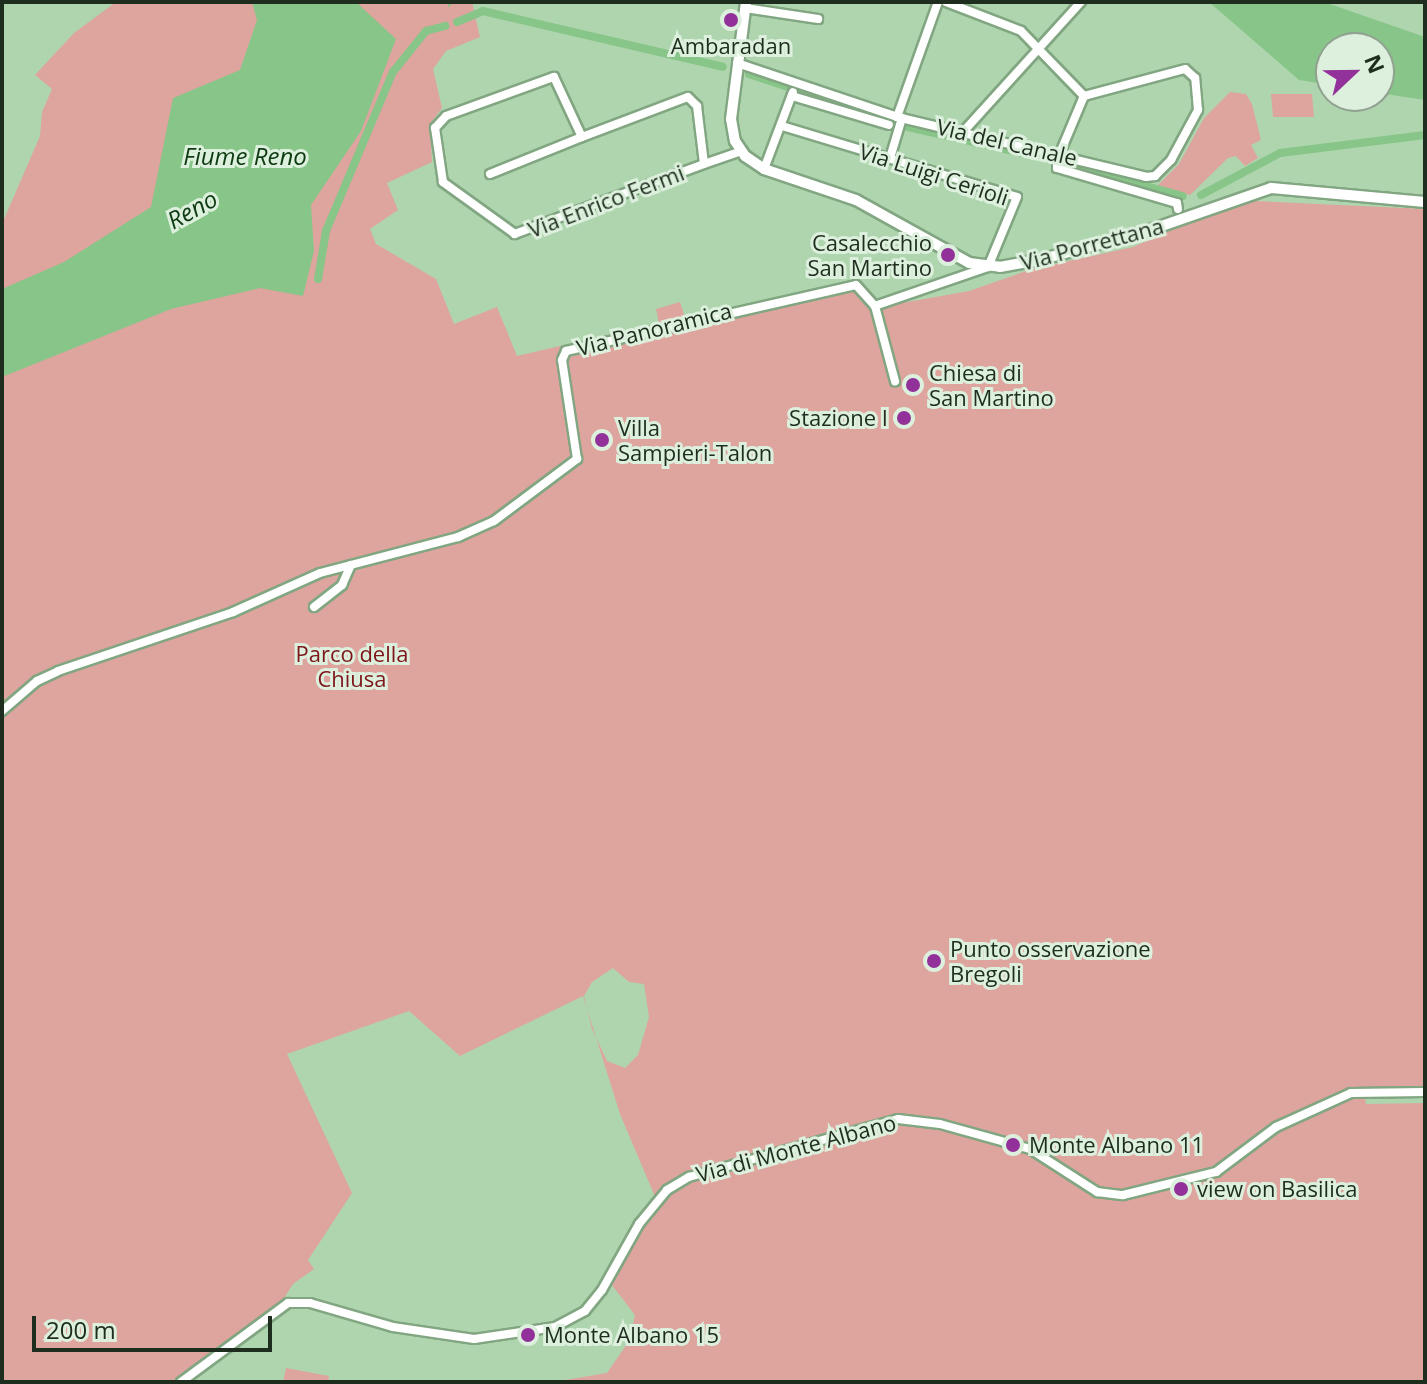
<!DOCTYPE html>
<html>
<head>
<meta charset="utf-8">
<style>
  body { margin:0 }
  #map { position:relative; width:1427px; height:1384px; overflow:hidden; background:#afd5af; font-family:"Open Sans",sans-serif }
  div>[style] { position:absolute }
  .green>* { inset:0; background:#dea49e }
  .water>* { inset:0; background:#87c588 }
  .stream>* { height:2px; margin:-1px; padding:0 1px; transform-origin:1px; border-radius:1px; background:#87c588 }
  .canal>* { height:8px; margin:-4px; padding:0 4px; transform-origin:4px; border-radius:4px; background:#87c588 }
  .roads { filter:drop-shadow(2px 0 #81a681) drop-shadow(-2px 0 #81a681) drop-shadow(0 2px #81a681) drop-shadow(0 -2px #81a681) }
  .minor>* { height:8px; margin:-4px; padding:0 4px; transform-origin:4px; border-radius:4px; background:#fff }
  .major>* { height:10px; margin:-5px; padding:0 5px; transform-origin:5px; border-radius:5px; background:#fff }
  .dots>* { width:22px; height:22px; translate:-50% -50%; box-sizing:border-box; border:4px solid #ddf0dd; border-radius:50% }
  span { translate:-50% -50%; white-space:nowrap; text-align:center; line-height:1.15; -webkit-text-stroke:6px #ddf0dd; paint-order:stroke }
  .poi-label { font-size:22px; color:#1e2d1e }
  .right { translate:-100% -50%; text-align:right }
  .left { translate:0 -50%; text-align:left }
  .street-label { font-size:22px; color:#1e2d1e }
  .park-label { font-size:22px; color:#7d151a }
  .water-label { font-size:24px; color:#0f3b13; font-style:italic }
  .frame { position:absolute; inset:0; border:4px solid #1e2d1e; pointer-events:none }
  .north { position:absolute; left:1315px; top:32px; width:80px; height:80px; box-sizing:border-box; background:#ddf0dd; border:2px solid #91a291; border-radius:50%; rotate:68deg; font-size:22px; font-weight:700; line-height:32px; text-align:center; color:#1e2d1e }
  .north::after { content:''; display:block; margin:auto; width:28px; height:36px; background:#913199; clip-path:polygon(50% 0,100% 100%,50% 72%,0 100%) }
  .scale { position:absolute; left:32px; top:1316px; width:240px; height:36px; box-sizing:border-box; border:4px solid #1e2d1e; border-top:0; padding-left:10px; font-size:24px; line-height:28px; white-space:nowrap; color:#1e2d1e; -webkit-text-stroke:6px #ddf0dd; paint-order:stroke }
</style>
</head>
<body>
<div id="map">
  <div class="green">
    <i style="clip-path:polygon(evenodd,116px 2px,472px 2px,480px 37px,446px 51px,433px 69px,442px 108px,430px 124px,432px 162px,387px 183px,398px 210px,370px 229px,376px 244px,436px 279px,454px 324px,497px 307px,517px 356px,659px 323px,656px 309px,680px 302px,685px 318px,857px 287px,874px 308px,969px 291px,1032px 269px,1133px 247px,1196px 219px,1255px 201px,1425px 209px,1425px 1088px,1364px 1091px,1366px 1104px,1425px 1103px,1425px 1382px,553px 1382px,607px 1373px,629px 1341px,635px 1315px,608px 1280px,656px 1199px,620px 1114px,583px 996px,460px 1056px,409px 1011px,287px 1054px,352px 1193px,308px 1260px,314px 1269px,293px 1284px,279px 1306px,176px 1382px,2px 1382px,2px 224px,40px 136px,42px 112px,52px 89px,35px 75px,74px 33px,116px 2px,613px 968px,629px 982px,644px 984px,649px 1017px,638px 1055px,625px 1068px,607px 1061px,592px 1029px,584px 996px,592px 982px,613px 968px)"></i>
    <i style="clip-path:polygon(1230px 92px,1246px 94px,1252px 104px,1261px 140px,1251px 145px,1258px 158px,1245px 166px,1236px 156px,1228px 158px,1190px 195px,1158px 185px,1179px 164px,1204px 118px)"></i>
    <i style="clip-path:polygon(1271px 94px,1312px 94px,1314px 117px,1273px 117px)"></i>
    <i style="clip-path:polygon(286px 1368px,329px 1376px,328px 1382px,283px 1382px)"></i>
  </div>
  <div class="water">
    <i style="clip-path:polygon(252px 2px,356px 2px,396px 39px,361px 131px,311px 205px,314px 251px,303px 296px,260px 288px,171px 309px,2px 377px,2px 289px,64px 262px,151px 207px,173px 98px,240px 70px,257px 20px)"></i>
    <i style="clip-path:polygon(1209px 2px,1324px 2px,1425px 37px,1425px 100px,1379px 93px,1379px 48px,1331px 48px,1331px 85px,1299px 80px)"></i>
  </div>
  <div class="stream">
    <i style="left:449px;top:6px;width:4px;rotate:-76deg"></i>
  </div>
  <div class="canal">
    <i style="left:457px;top:22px;width:28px;rotate:-23deg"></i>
    <i style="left:483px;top:11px;width:246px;rotate:13.1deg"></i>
    <i style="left:749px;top:74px;width:41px;rotate:18.4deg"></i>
    <i style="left:802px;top:91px;width:98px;rotate:19deg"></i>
    <i style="left:908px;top:127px;width:144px;rotate:12.9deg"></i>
    <i style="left:1065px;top:164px;width:122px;rotate:15.2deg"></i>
    <i style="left:1201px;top:195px;width:89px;rotate:-28deg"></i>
    <i style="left:1280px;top:153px;width:146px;rotate:-7.1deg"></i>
    <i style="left:318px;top:279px;width:49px;rotate:-80.5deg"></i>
    <i style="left:326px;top:231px;width:173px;rotate:-67.2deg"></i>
    <i style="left:393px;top:72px;width:53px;rotate:-51.2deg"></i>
    <i style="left:426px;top:31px;width:20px;rotate:-15deg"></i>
  </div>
  <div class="roads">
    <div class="minor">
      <i style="left:946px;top:2px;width:80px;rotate:21.1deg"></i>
      <i style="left:1021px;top:31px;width:91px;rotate:45.9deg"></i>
      <i style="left:745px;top:8px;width:74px;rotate:8.6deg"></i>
      <i style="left:737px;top:63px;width:169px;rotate:18.6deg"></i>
      <i style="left:897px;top:117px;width:256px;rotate:13.5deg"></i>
      <i style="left:1146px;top:177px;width:9px;rotate:-6deg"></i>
      <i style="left:1155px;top:176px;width:23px;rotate:-45deg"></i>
      <i style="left:1171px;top:160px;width:57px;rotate:-61.6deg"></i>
      <i style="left:1198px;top:110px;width:32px;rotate:-95deg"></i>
      <i style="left:1195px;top:78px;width:13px;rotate:-138deg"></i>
      <i style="left:1185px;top:69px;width:105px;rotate:165deg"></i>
      <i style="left:792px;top:96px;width:101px;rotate:16.6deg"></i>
      <i style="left:897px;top:117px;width:122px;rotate:-70.4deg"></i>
      <i style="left:782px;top:126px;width:245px;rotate:16.8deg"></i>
      <i style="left:1017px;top:197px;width:76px;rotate:112.5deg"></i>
      <i style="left:988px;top:267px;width:120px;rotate:161deg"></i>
      <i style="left:963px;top:132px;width:176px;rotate:-47.8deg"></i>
      <i style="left:1057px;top:153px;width:15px;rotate:90deg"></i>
      <i style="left:1057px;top:168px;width:125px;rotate:16.3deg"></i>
      <i style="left:1177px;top:203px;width:6px;rotate:81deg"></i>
      <i style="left:1060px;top:153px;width:62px;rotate:-67.2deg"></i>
      <i style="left:890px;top:158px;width:42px;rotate:-73.3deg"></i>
      <i style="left:704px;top:164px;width:202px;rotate:159.7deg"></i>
      <i style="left:515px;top:234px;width:89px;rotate:-144.2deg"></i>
      <i style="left:443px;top:182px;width:55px;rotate:-98.4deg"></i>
      <i style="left:435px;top:128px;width:16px;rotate:-47deg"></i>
      <i style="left:446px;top:116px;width:115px;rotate:-19.9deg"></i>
      <i style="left:554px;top:77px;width:66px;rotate:65deg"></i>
      <i style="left:582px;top:137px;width:113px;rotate:-20.7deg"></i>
      <i style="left:688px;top:97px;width:13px;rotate:45deg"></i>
      <i style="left:697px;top:106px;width:58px;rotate:83.1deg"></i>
      <i style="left:704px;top:164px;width:39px;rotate:-19deg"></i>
      <i style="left:764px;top:169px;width:82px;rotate:-69.4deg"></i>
      <i style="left:490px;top:174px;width:99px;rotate:-21.9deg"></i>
      <i style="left:314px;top:607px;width:36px;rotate:-38deg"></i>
      <i style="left:342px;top:585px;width:22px;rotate:-66deg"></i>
      <i style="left:2px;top:711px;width:46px;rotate:-40.6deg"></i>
      <i style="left:37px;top:681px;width:23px;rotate:-25deg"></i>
      <i style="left:58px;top:671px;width:185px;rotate:-18.6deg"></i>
      <i style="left:233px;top:612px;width:95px;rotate:-24.1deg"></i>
      <i style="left:320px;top:573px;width:143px;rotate:-14.6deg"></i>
      <i style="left:458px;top:537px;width:39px;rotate:-24deg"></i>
      <i style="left:494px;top:521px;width:104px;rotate:-36.8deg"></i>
      <i style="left:577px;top:459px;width:100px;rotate:-98.6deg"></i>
      <i style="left:562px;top:360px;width:10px;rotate:-66deg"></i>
      <i style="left:566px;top:351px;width:297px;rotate:-12.8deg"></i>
      <i style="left:856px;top:285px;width:28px;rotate:48deg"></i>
      <i style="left:875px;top:306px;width:78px;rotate:75.1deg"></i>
      <i style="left:181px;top:1382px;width:133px;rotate:-36.4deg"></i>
      <i style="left:288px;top:1303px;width:22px"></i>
      <i style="left:310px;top:1303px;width:86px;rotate:16.1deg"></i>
      <i style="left:393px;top:1327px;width:82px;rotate:8.4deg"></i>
      <i style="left:474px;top:1339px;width:82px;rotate:-8.4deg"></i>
      <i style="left:555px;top:1327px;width:34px;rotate:-28deg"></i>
      <i style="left:585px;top:1311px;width:27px;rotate:-51deg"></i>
      <i style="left:602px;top:1290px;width:76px;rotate:-60.7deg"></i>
      <i style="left:639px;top:1224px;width:44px;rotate:-50.5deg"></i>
      <i style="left:667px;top:1190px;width:26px;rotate:-31deg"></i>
      <i style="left:689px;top:1177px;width:217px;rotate:-15.5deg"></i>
      <i style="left:898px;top:1119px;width:42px;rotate:6.8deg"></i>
      <i style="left:940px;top:1124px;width:93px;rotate:15.5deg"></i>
      <i style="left:1030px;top:1149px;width:80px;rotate:32.7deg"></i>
      <i style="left:1097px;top:1192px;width:26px;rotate:7deg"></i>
      <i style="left:1123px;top:1195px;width:96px;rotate:-13.9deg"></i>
      <i style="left:1216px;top:1172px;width:75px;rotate:-36.9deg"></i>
      <i style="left:1276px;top:1127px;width:82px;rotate:-24.4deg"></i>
      <i style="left:1351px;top:1093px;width:74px;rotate:-0.8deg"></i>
    </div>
    <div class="major">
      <i style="left:746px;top:2px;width:118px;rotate:97.3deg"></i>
      <i style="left:731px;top:119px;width:22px;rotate:80deg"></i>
      <i style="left:735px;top:141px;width:18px;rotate:56deg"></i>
      <i style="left:745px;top:156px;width:23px;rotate:34deg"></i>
      <i style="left:764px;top:169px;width:97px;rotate:18.6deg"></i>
      <i style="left:856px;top:200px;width:129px;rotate:29.1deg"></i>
      <i style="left:969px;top:263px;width:31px;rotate:7deg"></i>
      <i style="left:1000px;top:267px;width:44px;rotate:-10.5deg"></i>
      <i style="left:1043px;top:259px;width:111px;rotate:-15.2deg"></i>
      <i style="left:1150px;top:230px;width:128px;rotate:-19.1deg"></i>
      <i style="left:1271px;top:188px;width:155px;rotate:5.2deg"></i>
    </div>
  </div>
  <div class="dots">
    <i style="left:731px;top:20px;background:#913199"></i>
    <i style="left:948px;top:255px;background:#913199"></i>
    <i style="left:913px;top:385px;background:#913199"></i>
    <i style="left:904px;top:418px;background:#913199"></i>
    <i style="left:602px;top:440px;background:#913199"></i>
    <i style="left:934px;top:961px;background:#913199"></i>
    <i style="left:1013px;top:1145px;background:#913199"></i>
    <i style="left:1181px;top:1189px;background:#913199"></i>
    <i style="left:528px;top:1335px;background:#913199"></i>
  </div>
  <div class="poi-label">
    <span style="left:731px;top:46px">Ambaradan</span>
    <span class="right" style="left:932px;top:255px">Casalecchio<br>San Martino</span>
    <span class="left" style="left:929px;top:385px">Chiesa di<br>San Martino</span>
    <span class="right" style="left:888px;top:418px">Stazione I</span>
    <span class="left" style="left:618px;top:440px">Villa<br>Sampieri-Talon</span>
    <span class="left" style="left:950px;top:961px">Punto osservazione<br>Bregoli</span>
    <span class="left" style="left:1029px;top:1145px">Monte Albano 11</span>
    <span class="left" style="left:1197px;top:1189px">view on Basilica</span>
    <span class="left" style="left:544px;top:1335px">Monte Albano 15</span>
  </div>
  <div class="street-label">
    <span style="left:1007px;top:142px;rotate:13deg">Via del Canale</span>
    <span style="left:934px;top:174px;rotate:18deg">Via Luigi Cerioli</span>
    <span style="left:606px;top:201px;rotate:-21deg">Via Enrico Fermi</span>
    <span style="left:1092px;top:244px;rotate:-15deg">Via Porrettana</span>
    <span style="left:654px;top:329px;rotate:-14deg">Via Panoramica</span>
    <span style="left:796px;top:1148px;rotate:-15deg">Via di Monte Albano</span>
  </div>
  <div class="park-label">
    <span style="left:352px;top:666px">Parco della<br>Chiusa</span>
  </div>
  <div class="water-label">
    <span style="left:245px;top:156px">Fiume Reno</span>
    <span style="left:192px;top:209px;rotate:-29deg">Reno</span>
  </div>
  <div class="frame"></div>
  <div class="north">N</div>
  <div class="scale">200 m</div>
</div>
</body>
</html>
